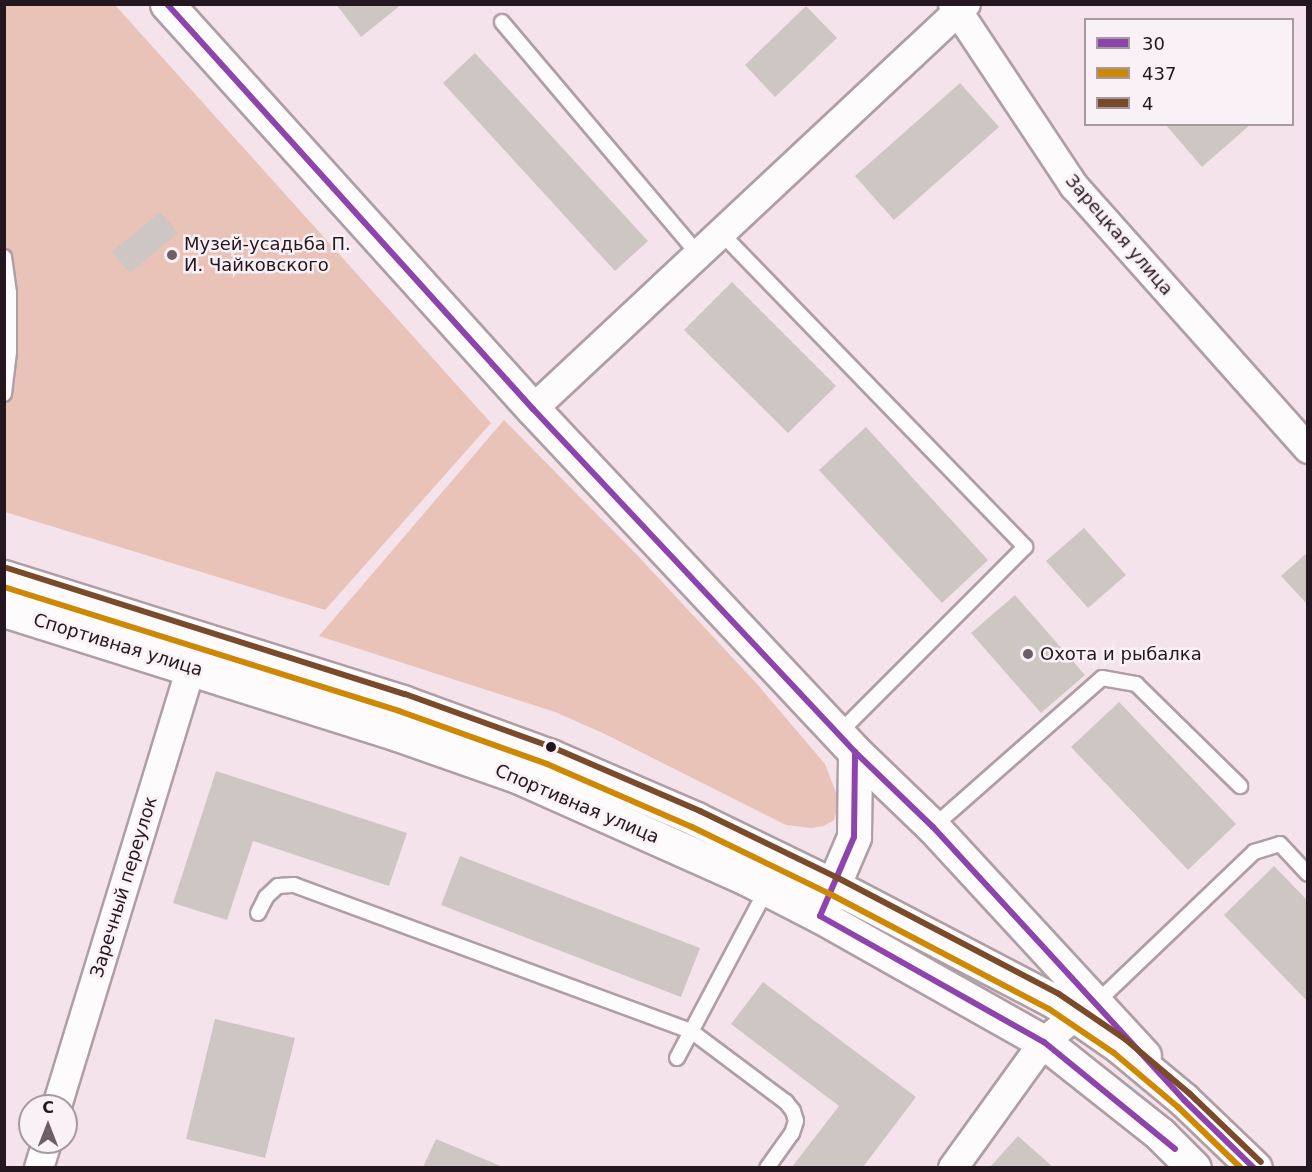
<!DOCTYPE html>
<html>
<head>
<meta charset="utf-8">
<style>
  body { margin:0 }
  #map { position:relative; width:1312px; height:1172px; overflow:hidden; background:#f5e3ec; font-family:"DejaVu Sans",sans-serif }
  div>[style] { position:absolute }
  .green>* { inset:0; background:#e9c2b8 }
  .building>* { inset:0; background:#cec6c2 }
  .roads { filter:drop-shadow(2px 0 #ae9fa6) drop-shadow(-2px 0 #ae9fa6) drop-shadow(0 2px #ae9fa6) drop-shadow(0 -2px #ae9fa6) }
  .service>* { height:14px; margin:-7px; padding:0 7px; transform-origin:7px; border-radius:7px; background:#fefbfc }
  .minor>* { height:28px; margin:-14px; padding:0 14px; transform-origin:14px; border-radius:14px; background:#fefbfc }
  .tertiary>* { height:33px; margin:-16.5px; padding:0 16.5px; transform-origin:16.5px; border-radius:16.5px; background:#fefbfc }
  .trunk>* { height:33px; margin:-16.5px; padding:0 16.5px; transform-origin:16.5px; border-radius:16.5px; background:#fefbfc }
  .bus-1>* { height:6px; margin:-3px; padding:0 3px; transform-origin:3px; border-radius:3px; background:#8e44ad }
  .bus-2>* { height:6px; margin:-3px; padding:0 3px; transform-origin:3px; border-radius:3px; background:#cd8906 }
  .bus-3>* { height:6px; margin:-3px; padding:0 3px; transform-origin:3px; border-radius:3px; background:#7a4b2a }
  .dots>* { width:16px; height:16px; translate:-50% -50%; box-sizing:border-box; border:3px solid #f9f1f5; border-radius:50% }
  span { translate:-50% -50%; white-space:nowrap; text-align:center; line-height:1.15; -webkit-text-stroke:5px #f9f1f5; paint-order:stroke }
  .street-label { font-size:18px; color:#25171f }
  .poi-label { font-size:18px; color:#25171f }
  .left { translate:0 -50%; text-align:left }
  .frame { position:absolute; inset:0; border:6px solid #25171f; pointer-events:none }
  .legend { position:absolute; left:1084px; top:18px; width:210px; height:108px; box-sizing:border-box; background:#f9f1f5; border:2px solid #a49a9f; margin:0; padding:8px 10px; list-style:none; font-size:18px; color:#25171f }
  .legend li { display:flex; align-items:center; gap:12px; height:30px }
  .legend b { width:30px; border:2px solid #a49a9f }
  .north { position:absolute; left:18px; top:1094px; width:60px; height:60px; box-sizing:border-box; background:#f9f1f5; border:2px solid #a49a9f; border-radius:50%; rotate:0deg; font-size:16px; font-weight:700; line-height:24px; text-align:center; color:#25171f }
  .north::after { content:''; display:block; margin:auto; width:21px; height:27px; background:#6e5e67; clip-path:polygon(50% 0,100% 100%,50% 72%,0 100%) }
</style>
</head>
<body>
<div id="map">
  <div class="green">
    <i style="clip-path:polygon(4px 5px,115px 5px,491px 423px,325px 610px,5px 512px)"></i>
    <i style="clip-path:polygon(504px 420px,637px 555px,757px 684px,825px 764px,837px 795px,837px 809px,834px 820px,824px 826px,811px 828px,786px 825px,605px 734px,555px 712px,319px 636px)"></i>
  </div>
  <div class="building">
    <i style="clip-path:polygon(336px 4px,402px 4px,361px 37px)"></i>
    <i style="clip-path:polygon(806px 6px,837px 38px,775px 97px,745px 65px)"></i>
    <i style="clip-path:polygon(475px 53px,648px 241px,615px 271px,443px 83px)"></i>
    <i style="clip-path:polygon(960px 83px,999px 127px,894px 220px,855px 176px)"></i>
    <i style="clip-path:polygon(1165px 124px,1251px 124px,1202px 167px)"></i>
    <i style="clip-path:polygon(160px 212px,178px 233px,130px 273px,112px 252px)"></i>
    <i style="clip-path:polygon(732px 282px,836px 386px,788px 433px,684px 330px)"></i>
    <i style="clip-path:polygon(866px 427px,988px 560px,942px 603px,819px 470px)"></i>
    <i style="clip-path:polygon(1084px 528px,1126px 575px,1088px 608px,1046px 561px)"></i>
    <i style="clip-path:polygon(1308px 552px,1308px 605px,1281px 576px)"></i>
    <i style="clip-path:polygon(1015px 595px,1085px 675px,1041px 713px,971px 633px)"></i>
    <i style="clip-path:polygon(1119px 702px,1236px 824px,1188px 870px,1071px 747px)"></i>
    <i style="clip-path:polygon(216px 771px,407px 833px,389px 886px,253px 841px,227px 920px,173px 903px)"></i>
    <i style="clip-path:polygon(460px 856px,700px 948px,681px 997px,441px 905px)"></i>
    <i style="clip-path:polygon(1274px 866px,1308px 901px,1308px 1002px,1224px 915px)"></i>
    <i style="clip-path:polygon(763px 982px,916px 1097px,863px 1167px,792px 1167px,839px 1106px,731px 1024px)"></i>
    <i style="clip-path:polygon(215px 1019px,295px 1038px,265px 1158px,186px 1139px)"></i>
    <i style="clip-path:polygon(1018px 1136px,1053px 1167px,990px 1167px)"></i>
    <i style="clip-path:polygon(436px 1139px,503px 1167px,423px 1167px)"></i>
  </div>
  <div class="roads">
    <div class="service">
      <i style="left:502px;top:22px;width:304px;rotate:49.8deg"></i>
      <i style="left:721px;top:233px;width:437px;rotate:45.9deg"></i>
      <i style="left:1025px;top:547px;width:264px;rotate:135deg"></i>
      <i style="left:4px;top:257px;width:36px;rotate:82deg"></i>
      <i style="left:4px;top:289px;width:6px;rotate:39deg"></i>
      <i style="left:9px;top:293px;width:59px;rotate:90deg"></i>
      <i style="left:9px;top:352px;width:42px;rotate:96.8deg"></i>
      <i style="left:933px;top:827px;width:225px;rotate:-41.4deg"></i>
      <i style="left:1102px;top:678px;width:35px;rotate:10deg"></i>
      <i style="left:1136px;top:684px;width:146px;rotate:44.4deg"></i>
      <i style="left:258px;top:913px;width:18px;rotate:-63deg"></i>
      <i style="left:266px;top:897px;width:16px;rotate:-43deg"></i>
      <i style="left:278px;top:886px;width:16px;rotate:-4deg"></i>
      <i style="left:294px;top:885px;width:423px;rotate:20.2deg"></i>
      <i style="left:691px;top:1031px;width:119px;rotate:36.8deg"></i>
      <i style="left:786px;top:1102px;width:11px;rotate:52deg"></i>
      <i style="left:793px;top:1111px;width:10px;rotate:73deg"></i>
      <i style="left:796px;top:1121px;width:13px;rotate:108deg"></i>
      <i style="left:792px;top:1133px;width:43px;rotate:125.5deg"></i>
      <i style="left:1096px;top:1003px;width:219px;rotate:-43.7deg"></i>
      <i style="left:1254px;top:852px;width:27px;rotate:-17deg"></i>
      <i style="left:1280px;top:844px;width:41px;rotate:47deg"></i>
      <i style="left:677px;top:1058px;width:191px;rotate:-62deg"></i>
    </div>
    <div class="minor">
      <i style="left:953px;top:4px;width:219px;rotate:56.4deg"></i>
      <i style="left:1074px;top:186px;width:352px;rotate:48.3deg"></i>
      <i style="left:533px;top:409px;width:593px;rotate:-43.09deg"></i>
      <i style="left:57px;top:1106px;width:459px;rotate:-73deg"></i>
      <i style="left:39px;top:1168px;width:27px;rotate:-73deg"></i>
      <i style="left:953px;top:1168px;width:155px;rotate:-54.2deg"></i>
      <i style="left:1044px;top:1042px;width:40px;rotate:-40deg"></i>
    </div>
    <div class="tertiary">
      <i style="left:167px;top:4px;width:546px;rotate:47.9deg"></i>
      <i style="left:533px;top:409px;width:470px;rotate:46.8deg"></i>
      <i style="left:855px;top:752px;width:108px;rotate:43.9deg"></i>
      <i style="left:933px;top:827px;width:311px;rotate:47.3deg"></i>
      <i style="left:822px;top:912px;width:82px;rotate:-66.9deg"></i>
      <i style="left:854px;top:837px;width:85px;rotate:-89.3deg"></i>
    </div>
    <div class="trunk">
      <i style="left:4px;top:577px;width:417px;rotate:17.4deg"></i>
      <i style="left:402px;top:702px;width:158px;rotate:20deg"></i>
      <i style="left:550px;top:756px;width:159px;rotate:23.3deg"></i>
      <i style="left:696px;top:819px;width:153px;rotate:25.9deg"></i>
      <i style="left:834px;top:886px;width:248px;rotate:27.6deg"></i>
      <i style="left:1054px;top:1001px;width:79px;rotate:34.7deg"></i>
      <i style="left:1119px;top:1046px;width:85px;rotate:39.7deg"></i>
      <i style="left:1184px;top:1100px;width:98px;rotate:43.8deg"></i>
      <i style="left:4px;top:610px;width:412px;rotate:17.5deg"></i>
      <i style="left:397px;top:734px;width:127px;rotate:19.3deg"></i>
      <i style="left:517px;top:776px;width:251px;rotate:24deg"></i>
      <i style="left:746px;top:878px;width:83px;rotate:27.2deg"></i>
      <i style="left:820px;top:916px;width:257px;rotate:29.4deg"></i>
      <i style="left:1044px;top:1042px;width:148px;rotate:38.4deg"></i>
      <i style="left:1160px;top:1134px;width:48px;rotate:45deg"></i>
    </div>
  </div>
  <div class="bus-1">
    <i style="left:167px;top:4px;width:546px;rotate:47.9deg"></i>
    <i style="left:533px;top:409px;width:470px;rotate:46.8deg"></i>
    <i style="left:855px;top:752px;width:108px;rotate:43.9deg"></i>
    <i style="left:933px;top:827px;width:371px;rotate:47.4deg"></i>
    <i style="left:1184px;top:1100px;width:98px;rotate:44.2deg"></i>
    <i style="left:820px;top:916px;width:257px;rotate:29.4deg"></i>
    <i style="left:1044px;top:1042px;width:169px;rotate:39.2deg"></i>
    <i style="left:820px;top:916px;width:86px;rotate:-66.7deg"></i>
    <i style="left:854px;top:837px;width:85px;rotate:-89.3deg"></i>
  </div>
  <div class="bus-2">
    <i style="left:4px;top:587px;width:414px;rotate:17.4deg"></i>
    <i style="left:399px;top:711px;width:157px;rotate:19.7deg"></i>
    <i style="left:547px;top:764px;width:158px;rotate:23.5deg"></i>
    <i style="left:692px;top:827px;width:153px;rotate:25.9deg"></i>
    <i style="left:830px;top:894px;width:247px;rotate:27.7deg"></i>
    <i style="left:1049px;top:1009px;width:78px;rotate:34.1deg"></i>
    <i style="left:1114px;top:1053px;width:84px;rotate:40.2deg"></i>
    <i style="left:1178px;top:1107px;width:88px;rotate:44.1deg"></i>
  </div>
  <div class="bus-3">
    <i style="left:7px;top:568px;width:417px;rotate:17.6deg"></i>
    <i style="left:405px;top:694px;width:158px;rotate:19.9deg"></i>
    <i style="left:554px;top:748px;width:159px;rotate:23.3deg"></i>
    <i style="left:700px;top:811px;width:153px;rotate:25.9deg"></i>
    <i style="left:838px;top:878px;width:250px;rotate:27.7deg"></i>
    <i style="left:1059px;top:994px;width:80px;rotate:34.3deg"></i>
    <i style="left:1125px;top:1039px;width:85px;rotate:40.2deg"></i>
    <i style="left:1190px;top:1094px;width:98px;rotate:43.8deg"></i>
  </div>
  <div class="dots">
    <i style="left:172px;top:255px;background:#6e5e67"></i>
    <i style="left:1028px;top:654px;background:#6e5e67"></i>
    <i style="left:551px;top:747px;background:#25171f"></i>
  </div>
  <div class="street-label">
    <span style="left:1119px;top:235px;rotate:49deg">Зарецкая улица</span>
    <span style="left:118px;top:645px;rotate:17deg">Спортивная улица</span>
    <span style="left:577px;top:804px;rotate:23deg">Спортивная улица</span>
    <span style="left:124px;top:887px;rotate:-73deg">Заречный переулок</span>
  </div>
  <div class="poi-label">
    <span class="left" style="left:184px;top:255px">Музей-усадьба П.<br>И. Чайковского</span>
    <span class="left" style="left:1040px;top:654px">Охота и рыбалка</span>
  </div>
  <div class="frame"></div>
  <ul class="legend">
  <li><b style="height:8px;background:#8e44ad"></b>30</li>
  <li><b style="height:8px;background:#cd8906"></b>437</li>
  <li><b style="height:8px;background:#7a4b2a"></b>4</li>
  </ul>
  <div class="north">С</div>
</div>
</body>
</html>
